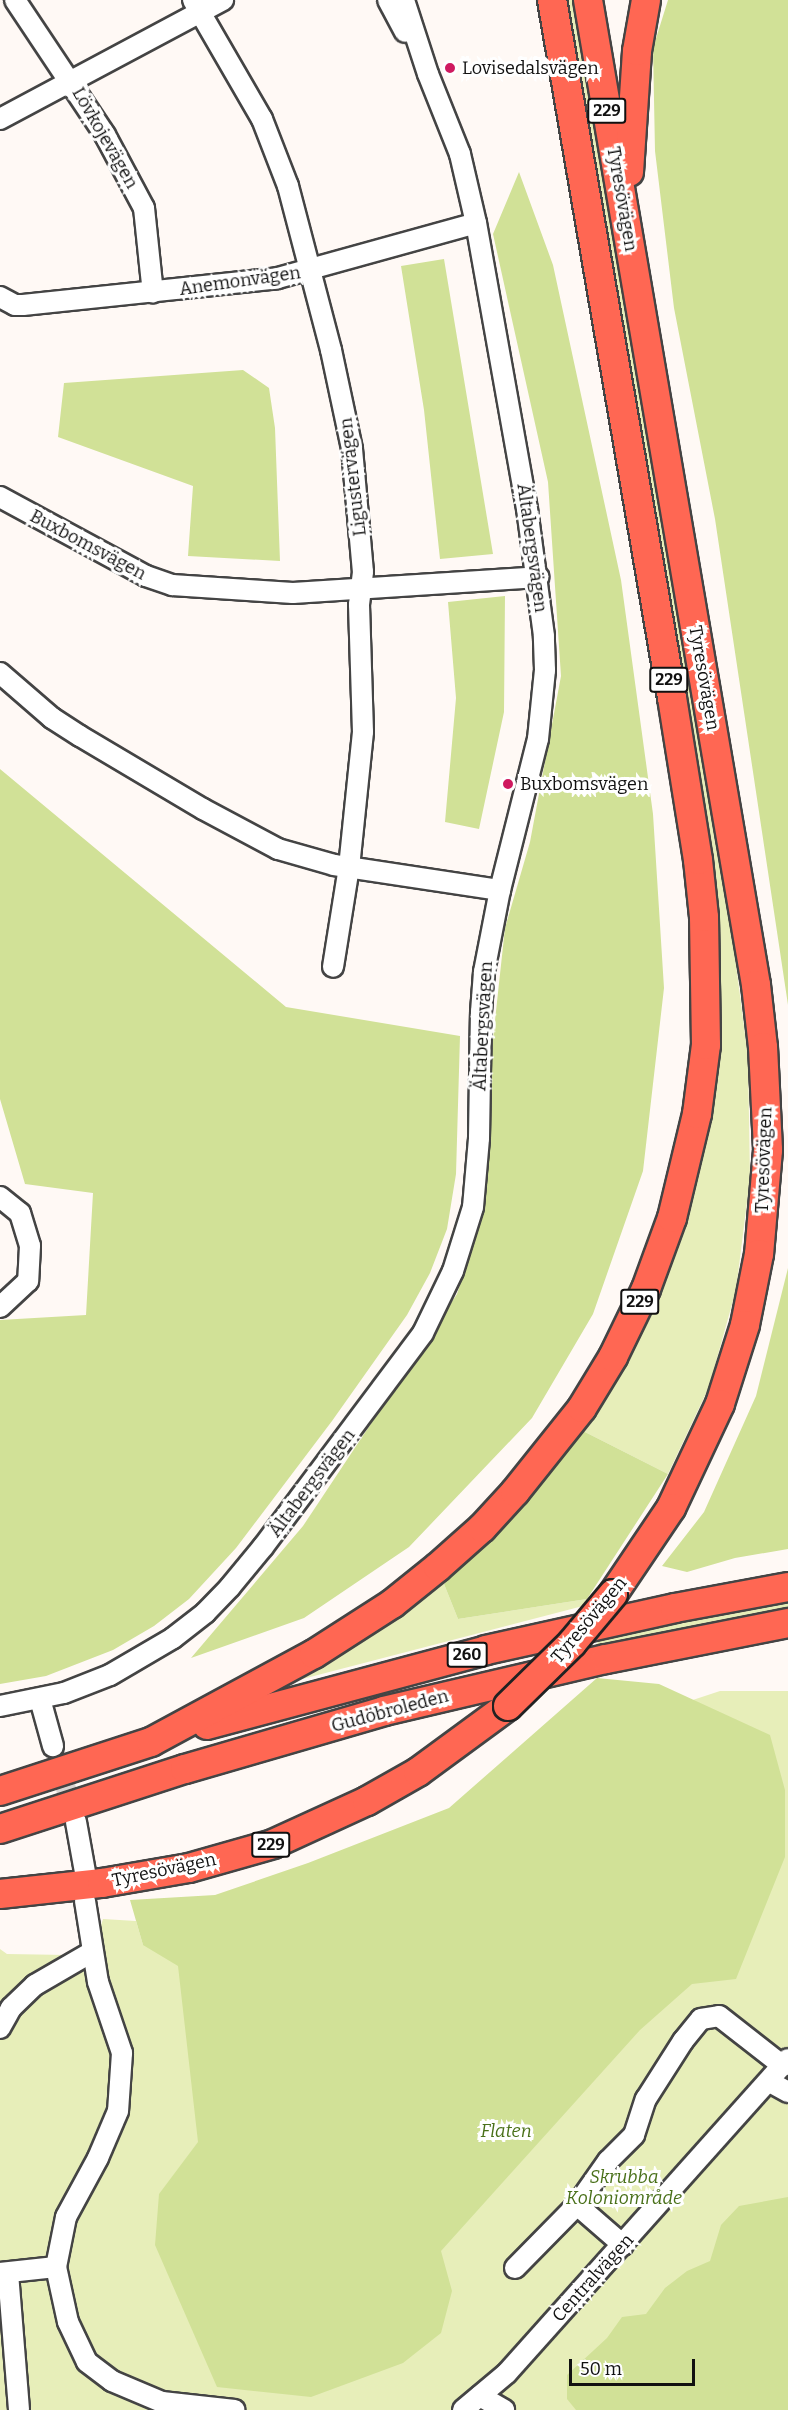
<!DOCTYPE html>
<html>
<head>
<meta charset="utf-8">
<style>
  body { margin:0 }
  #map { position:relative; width:788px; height:2410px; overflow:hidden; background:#fff9f5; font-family:Bitter,serif }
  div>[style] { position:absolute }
  .green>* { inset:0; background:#e7eeb9 }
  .forest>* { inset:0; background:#d1e197 }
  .minor-tunnel>* { height:20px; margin-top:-10px; transform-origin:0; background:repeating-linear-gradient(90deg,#dbd6d3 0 20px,transparent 0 30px) }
  .roads { filter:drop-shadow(2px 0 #444) drop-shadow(-2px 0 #444) drop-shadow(0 2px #444) drop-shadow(0 -2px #444) }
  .minor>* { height:20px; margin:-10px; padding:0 10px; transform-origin:10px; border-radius:10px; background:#fff }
  .highway>* { height:28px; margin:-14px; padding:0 14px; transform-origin:14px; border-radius:14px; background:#ff6753 }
  .bridges { filter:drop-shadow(2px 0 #222) drop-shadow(-2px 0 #222) drop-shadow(0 2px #222) drop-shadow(0 -2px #222) }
  .highway-bridge>* { height:28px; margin:-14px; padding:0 14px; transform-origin:14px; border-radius:14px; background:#ff6753 }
  .dots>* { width:16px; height:16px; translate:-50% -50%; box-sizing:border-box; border:3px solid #fff; border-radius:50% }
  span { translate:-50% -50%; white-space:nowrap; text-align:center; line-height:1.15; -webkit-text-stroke:6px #fff; paint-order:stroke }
  .shield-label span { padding:2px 4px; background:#fff; border:2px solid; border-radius:4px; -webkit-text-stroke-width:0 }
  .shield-label { font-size:16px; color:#111; font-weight:700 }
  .poi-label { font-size:18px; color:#111 }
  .left { translate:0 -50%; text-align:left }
  .street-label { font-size:18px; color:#111 }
  .park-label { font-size:18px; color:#497019; font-style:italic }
  .scale { position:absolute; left:569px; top:2359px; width:126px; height:27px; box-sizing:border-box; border:3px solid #111; border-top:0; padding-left:8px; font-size:18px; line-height:21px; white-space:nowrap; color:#111; -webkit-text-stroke:4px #fff; paint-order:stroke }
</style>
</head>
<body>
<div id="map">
  <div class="green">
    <i style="clip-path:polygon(564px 0,577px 0,724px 872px,748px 1057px,750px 1178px,736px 1290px,709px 1387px,668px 1474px,583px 1431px,645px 1321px,708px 1127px,720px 1015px,717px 919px)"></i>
    <i style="clip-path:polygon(459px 1570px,444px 1584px,458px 1619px,587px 1599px,583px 1606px,287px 1683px,405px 1608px)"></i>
    <i style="clip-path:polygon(788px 1598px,788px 1608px,595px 1646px,605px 1633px)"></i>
    <i style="clip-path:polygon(720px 1691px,788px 1691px,788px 2410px,0 2410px,0 1949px,7px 1954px,68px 1955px,97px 1938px,103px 1919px,136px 1921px,143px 1945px,225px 1938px,596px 1732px)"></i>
  </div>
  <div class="forest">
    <i style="clip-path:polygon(668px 0,788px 0,788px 1005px,715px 519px,674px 308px,655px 151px,653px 48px)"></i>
    <i style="clip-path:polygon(519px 172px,553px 265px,621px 580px,653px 814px,664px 988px,643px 1171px,593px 1314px,532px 1418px,409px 1547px,304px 1618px,191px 1658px,303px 1526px,457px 1294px,480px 1222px,486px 1190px,492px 1048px,505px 928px,530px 842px,561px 676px,548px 482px,493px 234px)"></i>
    <i style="clip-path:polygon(444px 259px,493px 554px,440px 559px,424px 410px,401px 266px)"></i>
    <i style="clip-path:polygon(243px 370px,269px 388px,275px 428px,280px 561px,188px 556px,193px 486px,58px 437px,64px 383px)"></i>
    <i style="clip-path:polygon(505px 596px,504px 712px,479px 829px,445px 822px,456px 698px,448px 602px)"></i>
    <i style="clip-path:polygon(0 769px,286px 1007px,460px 1036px,456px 1174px,447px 1229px,430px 1273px,407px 1315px,332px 1421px,236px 1548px,189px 1599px,154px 1626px,113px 1650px,46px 1676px,0 1684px,0 1320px,86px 1315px,93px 1193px,25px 1184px,0 1099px)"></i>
    <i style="clip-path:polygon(788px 1268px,788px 1549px,735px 1558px,687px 1572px,662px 1566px,704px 1512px,756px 1396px)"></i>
    <i style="clip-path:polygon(583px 1431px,668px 1474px,587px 1599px,458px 1619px,444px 1584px,522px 1506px)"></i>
    <i style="clip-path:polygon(597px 1678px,659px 1684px,770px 1735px,785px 1790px,785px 1857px,736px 1979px,692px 1984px,640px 2030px,441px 2251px,452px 2291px,441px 2333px,403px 2363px,311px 2397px,217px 2387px,155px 2245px,159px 2194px,198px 2142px,178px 1966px,143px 1945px,130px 1900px,215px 1895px,308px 1863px,449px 1808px)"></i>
    <i style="clip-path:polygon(788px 2197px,788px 2410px,576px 2410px,567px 2399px,567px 2375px,607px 2338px,622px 2317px,646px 2314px,665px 2288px,687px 2271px,710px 2261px,721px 2225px,739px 2206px)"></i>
  </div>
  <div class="minor-tunnel">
    <i style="left:53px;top:1746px;width:75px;rotate:73deg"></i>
  </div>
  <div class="roads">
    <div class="minor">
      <i style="left:15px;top:0;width:162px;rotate:56.3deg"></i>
      <i style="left:105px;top:135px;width:83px;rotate:61.9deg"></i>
      <i style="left:144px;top:208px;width:85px;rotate:84deg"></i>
      <i style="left:193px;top:0;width:138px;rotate:59.9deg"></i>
      <i style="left:262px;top:119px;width:72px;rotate:68.8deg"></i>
      <i style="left:288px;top:186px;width:170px;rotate:75.3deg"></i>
      <i style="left:331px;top:350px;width:101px;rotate:78deg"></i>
      <i style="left:352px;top:449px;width:123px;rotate:84.9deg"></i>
      <i style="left:363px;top:572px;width:33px;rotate:97deg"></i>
      <i style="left:359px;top:605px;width:127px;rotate:88.2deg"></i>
      <i style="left:363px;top:732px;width:136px;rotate:95.9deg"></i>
      <i style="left:349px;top:867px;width:101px;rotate:99.1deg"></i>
      <i style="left:388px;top:0;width:36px;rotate:62deg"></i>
      <i style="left:0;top:119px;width:253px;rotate:-28.1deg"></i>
      <i style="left:0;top:297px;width:17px;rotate:28deg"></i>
      <i style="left:15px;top:305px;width:8px"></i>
      <i style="left:23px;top:305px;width:256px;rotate:-6deg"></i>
      <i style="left:278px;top:278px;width:205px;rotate:-15.5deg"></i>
      <i style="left:0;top:497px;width:166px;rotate:28.4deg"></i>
      <i style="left:146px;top:576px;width:28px;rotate:19deg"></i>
      <i style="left:172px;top:585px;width:121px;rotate:3.8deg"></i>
      <i style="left:293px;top:593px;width:246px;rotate:-3.7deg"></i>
      <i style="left:0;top:673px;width:69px;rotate:40.9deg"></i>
      <i style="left:52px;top:718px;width:33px;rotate:33deg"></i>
      <i style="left:80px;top:736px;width:143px;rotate:30.7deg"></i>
      <i style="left:203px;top:809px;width:85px;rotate:28.1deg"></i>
      <i style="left:278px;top:849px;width:58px;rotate:15.9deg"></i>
      <i style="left:334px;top:865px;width:168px;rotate:8.6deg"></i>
      <i style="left:0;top:1197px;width:26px;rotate:39deg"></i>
      <i style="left:20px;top:1213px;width:34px;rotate:73deg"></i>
      <i style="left:30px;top:1246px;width:35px;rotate:93deg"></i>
      <i style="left:28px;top:1281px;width:38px;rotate:137deg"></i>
      <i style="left:40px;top:1699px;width:49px;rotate:74.5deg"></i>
      <i style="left:0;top:1706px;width:65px;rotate:-11.5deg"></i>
      <i style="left:64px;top:1693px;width:49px;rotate:-21.4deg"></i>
      <i style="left:110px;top:1675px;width:73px;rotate:-30.4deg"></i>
      <i style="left:173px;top:1638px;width:41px;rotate:-38deg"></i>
      <i style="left:205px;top:1613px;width:36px;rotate:-46deg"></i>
      <i style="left:230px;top:1587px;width:52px;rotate:-50.5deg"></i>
      <i style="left:263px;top:1547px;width:267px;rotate:-53.2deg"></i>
      <i style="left:423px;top:1333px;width:69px;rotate:-64.2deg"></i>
      <i style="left:453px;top:1271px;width:67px;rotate:-72.6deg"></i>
      <i style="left:473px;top:1207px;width:69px;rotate:-85deg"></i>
      <i style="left:479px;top:1138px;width:126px;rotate:-89.1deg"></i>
      <i style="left:481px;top:1012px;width:40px;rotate:-85.7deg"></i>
      <i style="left:484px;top:972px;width:84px;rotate:-79deg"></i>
      <i style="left:500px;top:890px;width:156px;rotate:-75.9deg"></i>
      <i style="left:538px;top:739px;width:69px;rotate:-84.2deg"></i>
      <i style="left:545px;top:670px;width:34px;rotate:-92deg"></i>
      <i style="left:544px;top:636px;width:128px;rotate:-97.6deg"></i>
      <i style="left:527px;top:509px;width:291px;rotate:-100.1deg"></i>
      <i style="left:476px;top:223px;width:71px;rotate:-103.1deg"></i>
      <i style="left:460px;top:154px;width:86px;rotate:-111.8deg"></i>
      <i style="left:428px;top:74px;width:78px;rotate:-108deg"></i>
      <i style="left:76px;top:1822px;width:51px;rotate:79.8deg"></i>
      <i style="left:85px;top:1901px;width:82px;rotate:80.9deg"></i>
      <i style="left:98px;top:1982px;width:75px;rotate:71.3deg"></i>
      <i style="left:122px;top:2053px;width:58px;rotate:93.9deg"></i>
      <i style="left:118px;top:2111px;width:51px;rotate:113.1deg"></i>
      <i style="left:98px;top:2158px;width:67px;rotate:118.5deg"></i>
      <i style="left:66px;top:2217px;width:51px;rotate:101.3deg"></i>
      <i style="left:56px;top:2267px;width:56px;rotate:77.7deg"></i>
      <i style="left:68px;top:2322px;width:44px;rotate:64.6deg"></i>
      <i style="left:87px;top:2362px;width:31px;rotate:37deg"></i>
      <i style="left:112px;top:2381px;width:54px;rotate:22.8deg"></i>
      <i style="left:162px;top:2402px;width:73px;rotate:6.3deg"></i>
      <i style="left:0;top:2028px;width:23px;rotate:-61deg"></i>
      <i style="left:11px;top:2008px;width:33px;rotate:-44deg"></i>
      <i style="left:35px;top:1985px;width:66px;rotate:-30.1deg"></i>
      <i style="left:770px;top:2082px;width:21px;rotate:29deg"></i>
      <i style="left:577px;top:2205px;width:61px;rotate:41deg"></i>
      <i style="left:515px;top:2268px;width:88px;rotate:-45.5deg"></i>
      <i style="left:577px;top:2205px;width:54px;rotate:-54.8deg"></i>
      <i style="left:608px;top:2161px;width:37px;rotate:-45deg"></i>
      <i style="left:634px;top:2135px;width:38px;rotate:-72deg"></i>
      <i style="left:646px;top:2099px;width:69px;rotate:-57.5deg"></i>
      <i style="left:683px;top:2041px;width:28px;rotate:-51deg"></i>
      <i style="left:701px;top:2019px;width:18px;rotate:-9deg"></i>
      <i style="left:719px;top:2016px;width:81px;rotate:38deg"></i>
      <i style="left:0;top:2273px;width:56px;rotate:-6.1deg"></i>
      <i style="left:8px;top:2273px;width:137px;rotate:85.4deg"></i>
      <i style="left:480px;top:2396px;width:28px;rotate:30deg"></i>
      <i style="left:463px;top:2410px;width:57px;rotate:-40.1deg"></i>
      <i style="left:507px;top:2373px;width:421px;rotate:-48.2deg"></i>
    </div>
    <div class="highway">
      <i style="left:588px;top:0;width:999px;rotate:80.32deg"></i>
      <i style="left:756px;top:985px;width:62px;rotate:83.6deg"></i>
      <i style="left:763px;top:1047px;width:103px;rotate:87.2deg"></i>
      <i style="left:768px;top:1150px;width:104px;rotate:94.9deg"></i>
      <i style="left:759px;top:1254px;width:72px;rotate:101.2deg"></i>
      <i style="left:745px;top:1325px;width:83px;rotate:107.6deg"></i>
      <i style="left:720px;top:1404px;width:115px;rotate:115.2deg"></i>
      <i style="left:671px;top:1508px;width:104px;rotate:124deg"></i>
      <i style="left:629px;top:172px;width:121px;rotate:-86.2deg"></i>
      <i style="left:637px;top:51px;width:52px;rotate:-80deg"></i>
      <i style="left:207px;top:1725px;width:289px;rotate:-15deg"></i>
      <i style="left:486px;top:1650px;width:194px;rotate:-12.5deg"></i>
      <i style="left:675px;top:1608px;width:115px;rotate:-10.5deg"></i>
      <i style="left:0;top:1791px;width:159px;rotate:-18deg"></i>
      <i style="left:151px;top:1742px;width:185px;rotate:-28.4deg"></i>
      <i style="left:314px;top:1654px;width:93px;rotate:-32.7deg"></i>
      <i style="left:392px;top:1604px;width:59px;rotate:-38.8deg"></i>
      <i style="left:438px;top:1567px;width:59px;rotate:-41.6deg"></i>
      <i style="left:482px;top:1528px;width:49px;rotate:-47.5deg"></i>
      <i style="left:515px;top:1492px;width:107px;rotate:-51.4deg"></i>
      <i style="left:582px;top:1408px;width:60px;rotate:-58.7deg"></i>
      <i style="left:613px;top:1357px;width:76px;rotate:-64.1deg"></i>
      <i style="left:646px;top:1289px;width:76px;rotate:-69.9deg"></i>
      <i style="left:672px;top:1218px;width:107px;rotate:-76.5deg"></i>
      <i style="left:697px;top:1114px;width:70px;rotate:-82.6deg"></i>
      <i style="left:706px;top:1045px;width:128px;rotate:-90.9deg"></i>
      <i style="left:704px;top:917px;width:57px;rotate:-96deg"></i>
      <i style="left:698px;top:860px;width:164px;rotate:-99.1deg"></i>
      <i style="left:672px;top:698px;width:708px;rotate:-99.75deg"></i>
      <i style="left:0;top:1829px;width:194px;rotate:-18deg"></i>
      <i style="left:185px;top:1769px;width:207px;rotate:-16.2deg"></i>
      <i style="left:384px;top:1711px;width:228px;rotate:-13.2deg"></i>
      <i style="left:606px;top:1659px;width:186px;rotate:-11.2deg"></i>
      <i style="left:0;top:1894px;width:103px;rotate:-6.2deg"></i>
      <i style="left:102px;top:1883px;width:88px;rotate:-9.8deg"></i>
      <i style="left:189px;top:1868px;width:87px;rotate:-15.9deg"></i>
      <i style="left:273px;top:1844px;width:103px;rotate:-24.6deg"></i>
      <i style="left:367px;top:1801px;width:59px;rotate:-29.6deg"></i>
      <i style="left:418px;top:1772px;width:112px;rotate:-36.3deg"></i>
    </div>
  </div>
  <div class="bridges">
    <div class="highway-bridge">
      <i style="left:508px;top:1706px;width:90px;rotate:-44.5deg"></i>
      <i style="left:572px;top:1643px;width:64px;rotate:-50.1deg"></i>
    </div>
  </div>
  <div class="dots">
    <i style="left:450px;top:68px;background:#cf1a60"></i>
    <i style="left:508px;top:784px;background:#cf1a60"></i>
  </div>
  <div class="shield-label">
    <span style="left:607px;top:111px">229</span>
    <span style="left:669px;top:680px">229</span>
    <span style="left:640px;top:1302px">229</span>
    <span style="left:467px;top:1655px">260</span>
    <span style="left:271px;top:1845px">229</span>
  </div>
  <div class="poi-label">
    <span class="left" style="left:462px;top:68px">Lovisedalsvägen</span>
    <span class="left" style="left:520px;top:784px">Buxbomsvägen</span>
  </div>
  <div class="street-label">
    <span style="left:105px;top:138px;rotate:60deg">Lövkojevägen</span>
    <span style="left:622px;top:199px;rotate:80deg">Tyresövägen</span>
    <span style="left:240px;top:281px;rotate:-8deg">Anemonvägen</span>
    <span style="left:353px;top:477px;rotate:-97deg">Ligustervägen</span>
    <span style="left:88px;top:545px;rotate:28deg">Buxbomsvägen</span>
    <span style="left:532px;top:548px;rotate:82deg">Ältabergsvägen</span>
    <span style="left:704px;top:678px;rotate:80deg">Tyresövägen</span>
    <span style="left:483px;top:1026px;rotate:-87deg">Ältabergsvägen</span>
    <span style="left:764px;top:1160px;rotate:-88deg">Tyresövägen</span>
    <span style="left:312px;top:1483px;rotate:-53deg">Ältabergsvägen</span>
    <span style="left:589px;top:1620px;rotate:-50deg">Tyresövägen</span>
    <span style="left:390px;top:1711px;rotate:-15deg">Gudöbroleden</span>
    <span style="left:164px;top:1870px;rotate:-12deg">Tyresövägen</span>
    <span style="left:593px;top:2278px;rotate:-48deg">Centralvägen</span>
  </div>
  <div class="park-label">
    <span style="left:506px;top:2131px">Flaten</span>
    <span style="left:624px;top:2188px">Skrubba<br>Koloniområde</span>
  </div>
  <div class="scale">50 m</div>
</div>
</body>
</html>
